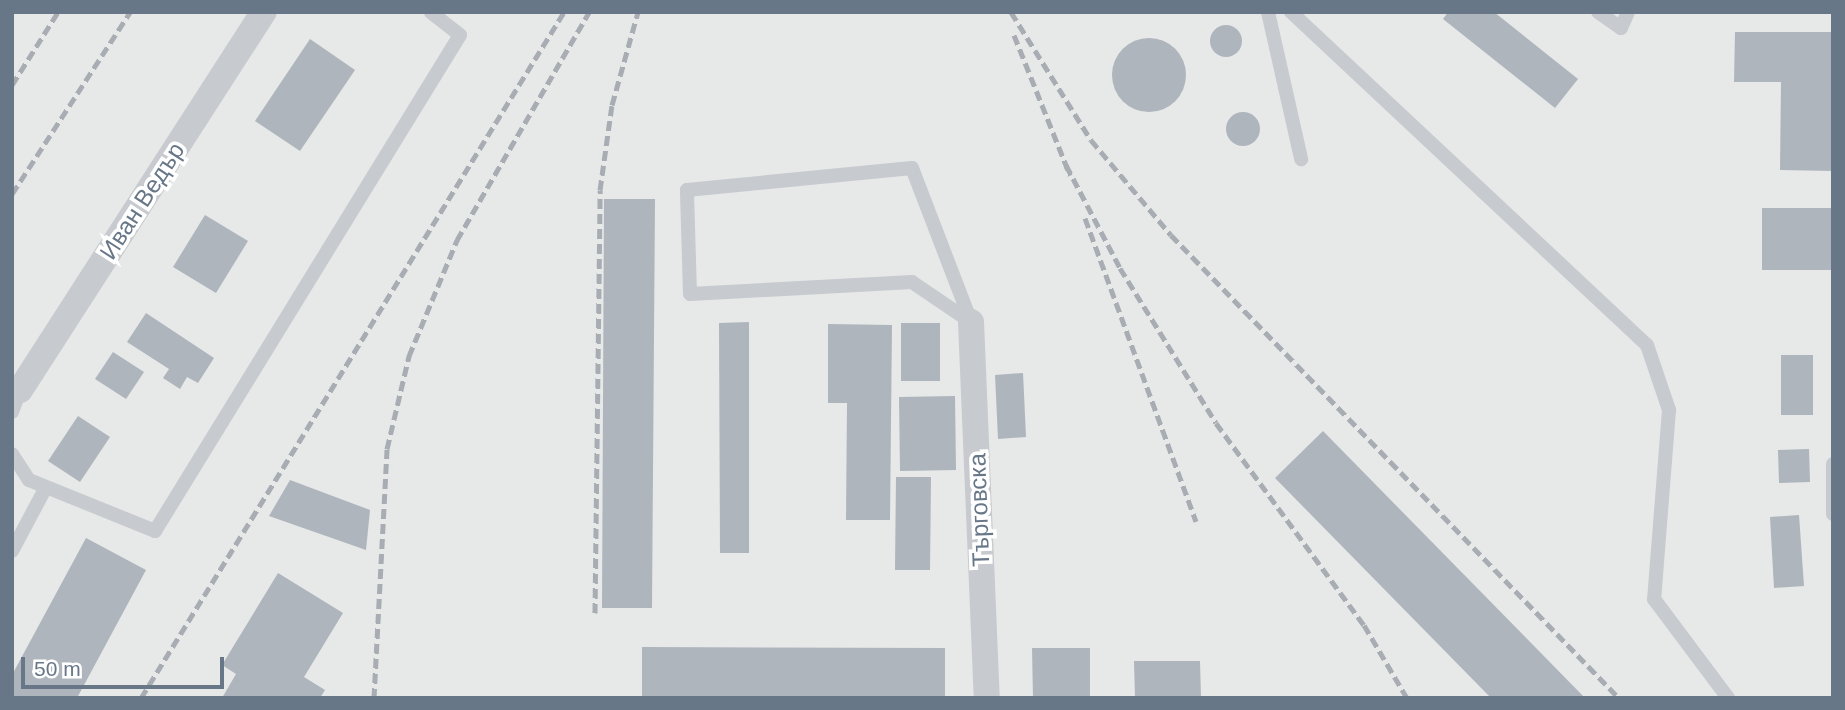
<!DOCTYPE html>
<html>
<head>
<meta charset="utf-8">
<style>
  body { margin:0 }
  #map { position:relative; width:1845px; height:710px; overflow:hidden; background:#f9f9f7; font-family:Arial,sans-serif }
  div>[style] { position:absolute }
  .built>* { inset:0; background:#e7e8e8 }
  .building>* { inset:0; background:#aeb5bc }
  .round { border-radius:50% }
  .lane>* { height:14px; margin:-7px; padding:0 7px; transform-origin:7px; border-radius:7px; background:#c7cace }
  .street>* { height:26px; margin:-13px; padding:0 13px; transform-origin:13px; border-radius:13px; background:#c7cace }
  .rail>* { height:5px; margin-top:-2.5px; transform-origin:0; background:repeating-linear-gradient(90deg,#a7adb3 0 10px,transparent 0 15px) }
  span { translate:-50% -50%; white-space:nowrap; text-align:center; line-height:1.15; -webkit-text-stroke:7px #fff; paint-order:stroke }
  .street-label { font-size:24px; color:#687788 }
  .frame { position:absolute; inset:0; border:14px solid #687788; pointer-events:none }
  .scale { position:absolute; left:21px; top:657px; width:203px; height:32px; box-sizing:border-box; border:4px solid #687788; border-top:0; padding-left:9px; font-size:21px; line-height:24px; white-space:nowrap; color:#687788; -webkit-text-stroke:5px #fff; paint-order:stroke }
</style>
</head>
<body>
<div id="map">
  <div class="built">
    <i style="clip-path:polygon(12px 12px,1833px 12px,1833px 698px,12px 698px)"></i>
  </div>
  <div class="building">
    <i style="clip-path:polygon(1448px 12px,1494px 12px,1578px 79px,1555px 108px,1443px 19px)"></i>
    <i class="round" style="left:1210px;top:25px;width:32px;height:32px"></i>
    <i style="clip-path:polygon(1735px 32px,1833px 32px,1833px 171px,1780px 170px,1781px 82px,1734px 82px)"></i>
    <i class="round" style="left:1112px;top:38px;width:74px;height:74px"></i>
    <i style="clip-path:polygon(310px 39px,355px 70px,300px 151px,255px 121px)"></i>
    <i class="round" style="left:1226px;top:112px;width:34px;height:34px"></i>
    <i style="clip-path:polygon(604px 199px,655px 199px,652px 608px,602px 608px)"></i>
    <i style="clip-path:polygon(1762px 208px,1833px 208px,1833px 270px,1762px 270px)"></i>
    <i style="clip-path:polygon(205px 215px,248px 241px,216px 293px,173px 267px)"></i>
    <i style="clip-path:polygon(146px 313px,214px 358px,198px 383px,187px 377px,180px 389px,163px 378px,169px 369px,127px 342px)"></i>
    <i style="clip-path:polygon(749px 322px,749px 553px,720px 553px,719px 323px)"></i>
    <i style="clip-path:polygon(901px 323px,940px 323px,940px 381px,901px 381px)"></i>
    <i style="clip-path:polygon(828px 324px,892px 325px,890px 520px,846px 520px,847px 403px,828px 403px)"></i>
    <i style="clip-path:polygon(113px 352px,144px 372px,126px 399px,95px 379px)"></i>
    <i style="clip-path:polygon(1781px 355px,1813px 355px,1813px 415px,1781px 415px)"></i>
    <i style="clip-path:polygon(1023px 373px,1026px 437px,998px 439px,995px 375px)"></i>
    <i style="clip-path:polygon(955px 396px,956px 470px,900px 471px,899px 397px)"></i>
    <i style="clip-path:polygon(78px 416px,110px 437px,80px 482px,48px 461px)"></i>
    <i style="clip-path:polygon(1323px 431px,1585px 698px,1491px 698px,1275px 478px)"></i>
    <i style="clip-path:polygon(1809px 449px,1810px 482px,1779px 483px,1778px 450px)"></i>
    <i style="clip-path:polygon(896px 477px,931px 477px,930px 570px,895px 570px)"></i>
    <i style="clip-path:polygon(290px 480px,370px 510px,366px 550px,269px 516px)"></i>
    <i style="clip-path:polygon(1799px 515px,1804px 586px,1774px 588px,1770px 517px)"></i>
    <i style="clip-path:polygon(86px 538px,146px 570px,77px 698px,12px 698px,12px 675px)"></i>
    <i style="clip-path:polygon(278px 573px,343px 613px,304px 677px,325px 690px,320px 698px,222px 698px,236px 674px,222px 665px)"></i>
    <i style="clip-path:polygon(642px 647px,945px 648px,945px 698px,642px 698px)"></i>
    <i style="clip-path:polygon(1032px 648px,1090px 648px,1090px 698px,1033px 698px)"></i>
    <i style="clip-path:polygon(1134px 661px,1200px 661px,1201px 698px,1135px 698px)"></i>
  </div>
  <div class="lane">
    <i style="left:1268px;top:12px;width:151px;rotate:77.3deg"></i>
    <i style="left:1291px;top:12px;width:487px;rotate:43.1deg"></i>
    <i style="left:1647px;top:345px;width:69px;rotate:71.3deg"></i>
    <i style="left:1669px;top:410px;width:190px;rotate:94.5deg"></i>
    <i style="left:1654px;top:599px;width:124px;rotate:53.2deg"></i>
    <i style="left:1598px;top:12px;width:28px;rotate:35deg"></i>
    <i style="left:1621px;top:28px;width:17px;rotate:-66deg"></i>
    <i style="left:912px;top:168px;width:165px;rotate:69deg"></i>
    <i style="left:971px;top:322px;width:71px;rotate:-145.9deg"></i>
    <i style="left:912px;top:282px;width:222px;rotate:176.9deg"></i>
    <i style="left:690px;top:294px;width:104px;rotate:-91.7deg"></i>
    <i style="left:687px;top:190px;width:226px;rotate:-5.6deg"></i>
    <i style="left:12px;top:412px;width:23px;rotate:-70deg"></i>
    <i style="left:12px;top:454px;width:31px;rotate:57deg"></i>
    <i style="left:29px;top:480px;width:136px;rotate:22deg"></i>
    <i style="left:155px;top:531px;width:582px;rotate:-58.41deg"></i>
    <i style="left:460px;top:35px;width:37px;rotate:-142deg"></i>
    <i style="left:1833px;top:464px;width:50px;rotate:90deg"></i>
    <i style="left:12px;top:551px;width:72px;rotate:-62deg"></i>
  </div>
  <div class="street">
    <i style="left:971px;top:322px;width:376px;rotate:87.6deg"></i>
    <i style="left:20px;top:390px;width:450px;rotate:-57.2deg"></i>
  </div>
  <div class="rail">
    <i style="left:1011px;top:12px;width:151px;rotate:58deg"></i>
    <i style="left:1091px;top:140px;width:124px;rotate:49.9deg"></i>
    <i style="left:1171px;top:235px;width:640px;rotate:45.95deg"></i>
    <i style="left:1014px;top:35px;width:151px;rotate:68.2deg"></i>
    <i style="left:12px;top:85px;width:86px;rotate:-57.8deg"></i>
    <i style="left:1066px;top:165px;width:116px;rotate:62.3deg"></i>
    <i style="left:1120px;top:268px;width:182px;rotate:58.2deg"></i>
    <i style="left:1216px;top:423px;width:250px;rotate:53.8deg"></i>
    <i style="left:1364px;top:625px;width:85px;rotate:59.5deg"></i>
    <i style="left:12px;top:194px;width:217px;rotate:-57deg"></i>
    <i style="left:1085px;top:218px;width:323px;rotate:69.9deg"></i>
    <i style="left:595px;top:613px;width:423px;rotate:-89.3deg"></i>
    <i style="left:600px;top:190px;width:86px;rotate:-82deg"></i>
    <i style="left:612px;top:105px;width:97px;rotate:-74.4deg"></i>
    <i style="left:141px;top:698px;width:806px;rotate:-58.34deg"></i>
    <i style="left:374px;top:698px;width:249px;rotate:-87deg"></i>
    <i style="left:387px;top:449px;width:96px;rotate:-76.7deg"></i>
    <i style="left:409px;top:356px;width:126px;rotate:-67.5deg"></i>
    <i style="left:457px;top:240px;width:263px;rotate:-59.9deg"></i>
  </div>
  <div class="street-label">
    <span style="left:142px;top:201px;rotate:-57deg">Иван Ведър</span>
    <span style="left:979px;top:510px;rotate:-92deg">Търговска</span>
  </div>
  <div class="frame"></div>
  <div class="scale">50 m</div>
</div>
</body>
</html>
